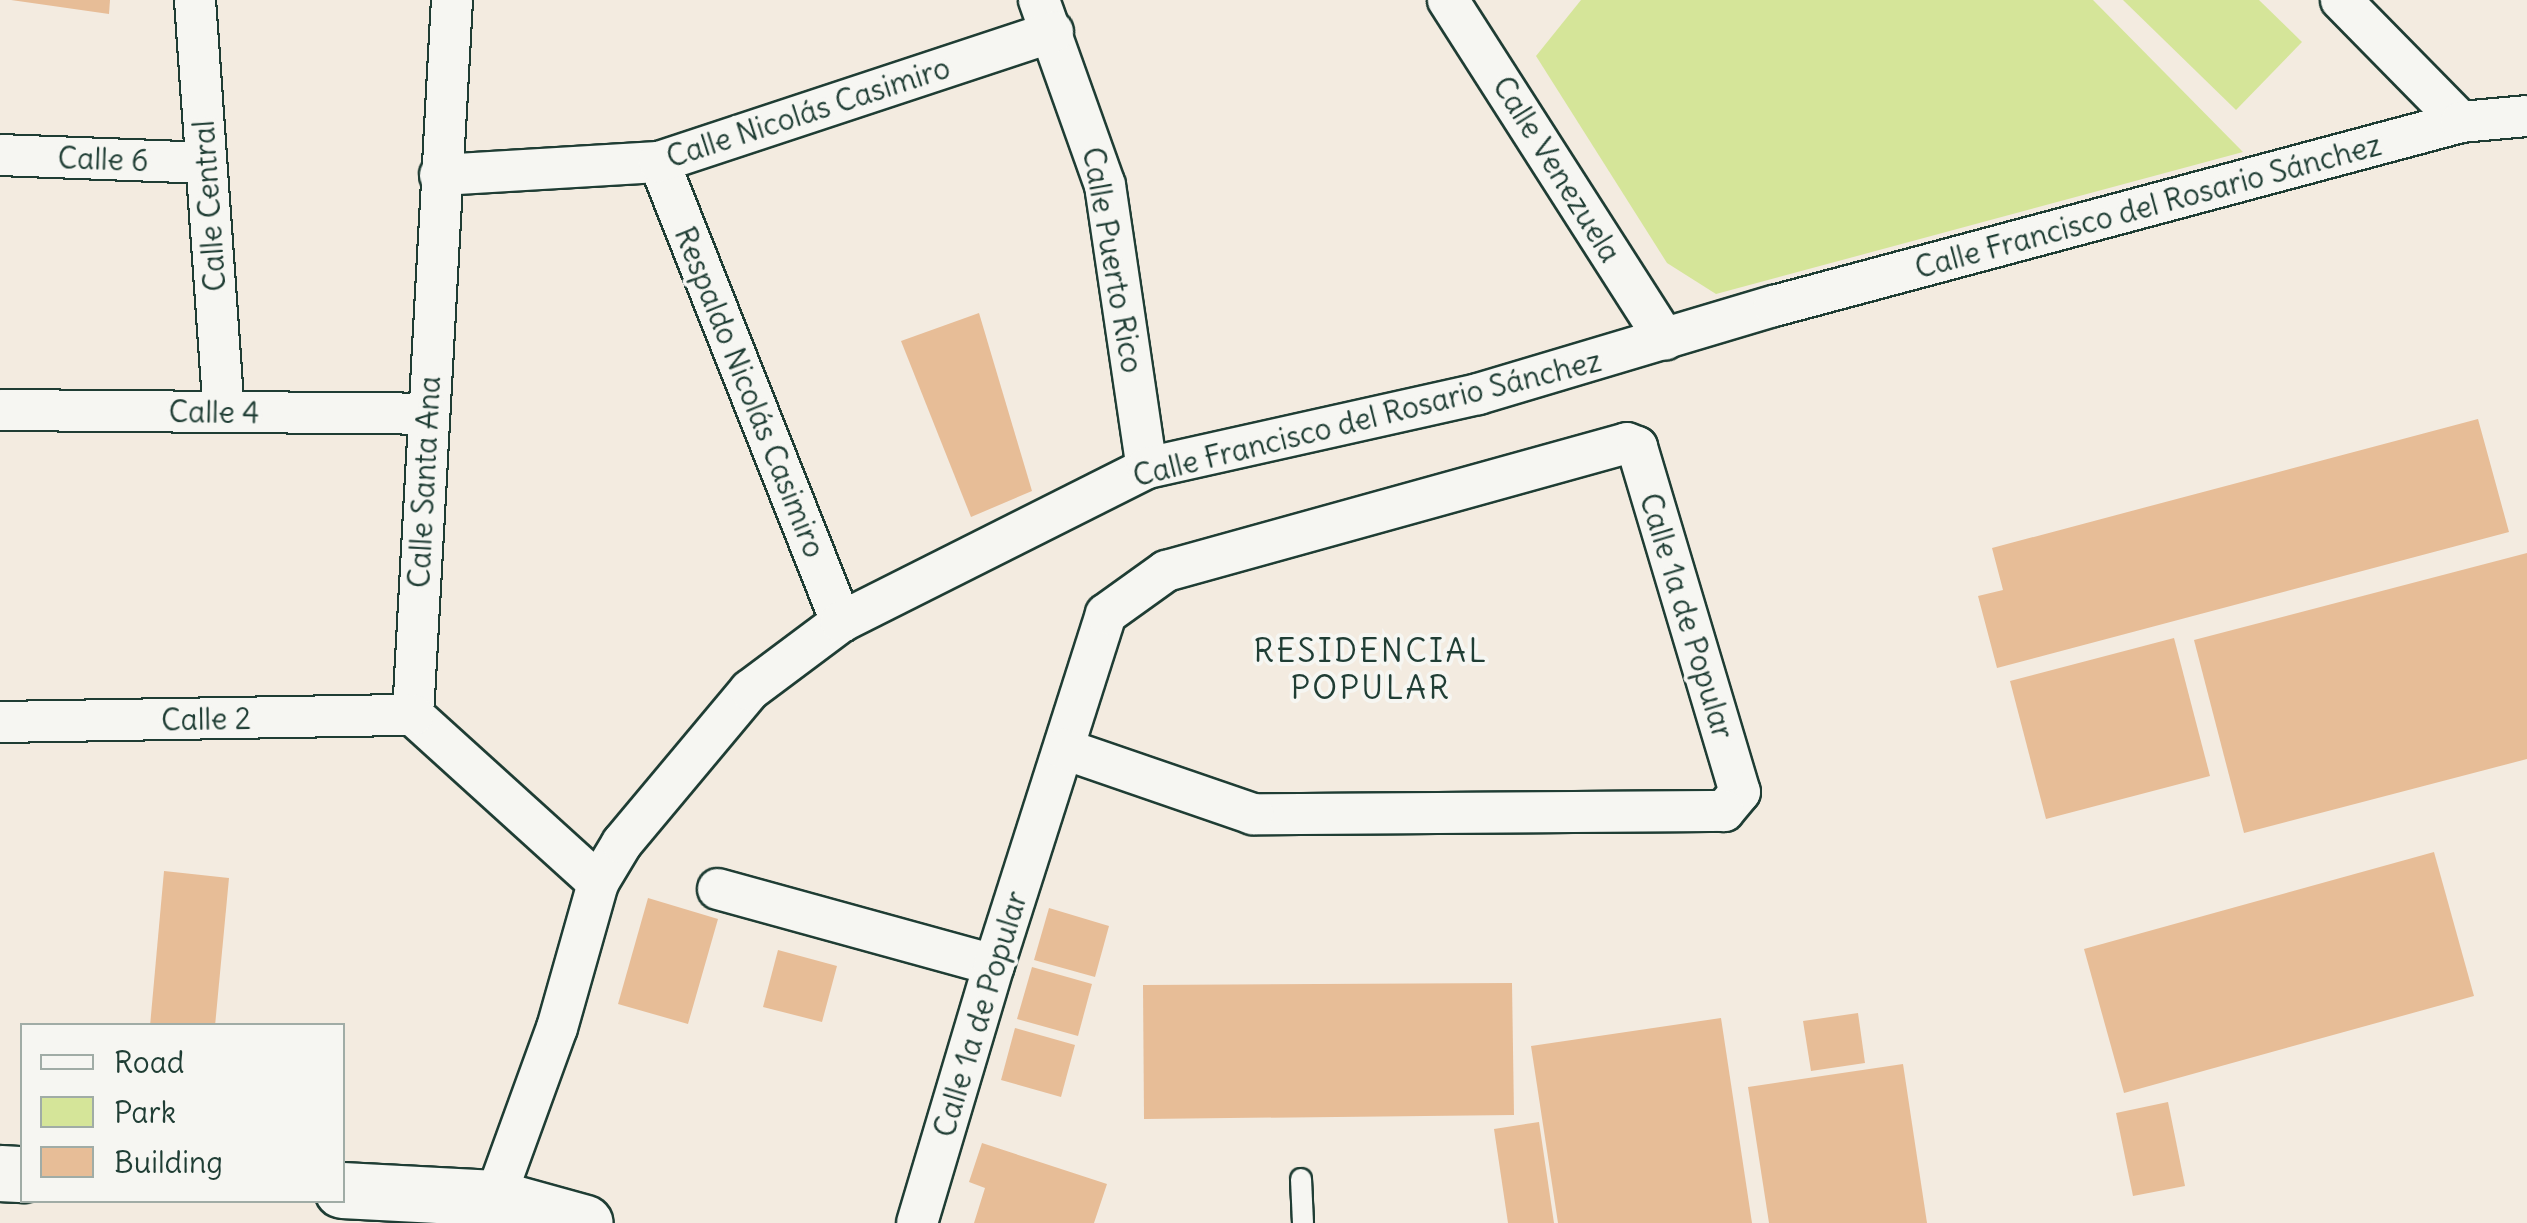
<!DOCTYPE html>
<html>
<head>
<meta charset="utf-8">
<style>
  body { margin:0 }
  #map { position:relative; width:2527px; height:1223px; overflow:hidden; background:#f3ebe0; font-family:Delius,sans-serif }
  div>[style] { position:absolute }
  .green>* { inset:0; background:#d5e599 }
  .building>* { inset:0; background:#e7bd97 }
  .roads { filter:drop-shadow(2px 0 #1f3d34) drop-shadow(-2px 0 #1f3d34) drop-shadow(0 2px #1f3d34) drop-shadow(0 -2px #1f3d34) }
  .lane>* { height:20px; margin:-10px; padding:0 10px; transform-origin:10px; border-radius:10px; background:#f6f6f2 }
  .street>* { height:40px; margin:-20px; padding:0 20px; transform-origin:20px; border-radius:20px; background:#f6f6f2 }
  .secondary>* { height:55px; margin:-27.5px; padding:0 27.5px; transform-origin:27.5px; border-radius:27.5px; background:#f6f6f2 }
  span { translate:-50% -50%; white-space:nowrap; text-align:center; line-height:1.15; -webkit-text-stroke:8px #f6f6f2; paint-order:stroke }
  .street-label { font-size:30px; color:#1f3d34 }
  .neighbourhood-label { font-size:32px; color:#1f3d34; letter-spacing:2.5px }
  .legend { position:absolute; left:20px; top:1023px; width:325px; height:180px; box-sizing:border-box; background:#f6f6f2; border:2px solid #a0aca6; margin:0; padding:12px 18px; list-style:none; font-size:30px; color:#1f3d34 }
  .legend li { display:flex; align-items:center; gap:20px; height:50px }
  .legend b { width:50px; border:2px solid #a0aca6 }
</style>
</head>
<body>
<div id="map">
  <div class="green">
    <i style="clip-path:polygon(1581px 0,2093px 0,2243px 152px,1716px 294px,1667px 263px,1536px 56px)"></i>
    <i style="clip-path:polygon(2123px 0,2259px 0,2302px 42px,2236px 110px)"></i>
  </div>
  <div class="building">
    <i style="clip-path:polygon(11px 0,110px 0,109px 14px)"></i>
    <i style="clip-path:polygon(979px 313px,1032px 491px,971px 517px,901px 341px)"></i>
    <i style="clip-path:polygon(2478px 419px,2509px 532px,1997px 668px,1978px 596px,2003px 590px,1992px 548px)"></i>
    <i style="clip-path:polygon(2527px 553px,2527px 759px,2244px 833px,2194px 640px)"></i>
    <i style="clip-path:polygon(2174px 638px,2210px 776px,2046px 819px,2010px 681px)"></i>
    <i style="clip-path:polygon(2434px 852px,2474px 996px,2124px 1093px,2084px 949px)"></i>
    <i style="clip-path:polygon(164px 871px,229px 878px,215px 1026px,150px 1026px)"></i>
    <i style="clip-path:polygon(648px 898px,718px 919px,688px 1024px,618px 1004px)"></i>
    <i style="clip-path:polygon(1049px 908px,1109px 926px,1095px 977px,1034px 960px)"></i>
    <i style="clip-path:polygon(778px 950px,837px 966px,822px 1022px,763px 1007px)"></i>
    <i style="clip-path:polygon(1032px 967px,1092px 984px,1078px 1036px,1017px 1019px)"></i>
    <i style="clip-path:polygon(1512px 983px,1514px 1115px,1144px 1119px,1143px 985px)"></i>
    <i style="clip-path:polygon(1858px 1013px,1865px 1063px,1811px 1071px,1803px 1021px)"></i>
    <i style="clip-path:polygon(1721px 1018px,1752px 1223px,1558px 1223px,1531px 1046px)"></i>
    <i style="clip-path:polygon(1015px 1028px,1075px 1045px,1061px 1097px,1001px 1080px)"></i>
    <i style="clip-path:polygon(1903px 1064px,1927px 1223px,1769px 1223px,1748px 1087px)"></i>
    <i style="clip-path:polygon(2168px 1102px,2185px 1186px,2133px 1196px,2116px 1113px)"></i>
    <i style="clip-path:polygon(1539px 1122px,1554px 1223px,1508px 1223px,1494px 1129px)"></i>
    <i style="clip-path:polygon(982px 1143px,1107px 1184px,1094px 1223px,974px 1223px,985px 1188px,969px 1182px)"></i>
  </div>
  <div class="roads">
    <div class="lane">
      <i style="left:1301px;top:1179px;width:44px;rotate:87.4deg"></i>
    </div>
    <div class="street">
      <i style="left:195px;top:0;width:413px;rotate:86deg"></i>
      <i style="left:1039px;top:0;width:196px;rotate:70.4deg"></i>
      <i style="left:1105px;top:185px;width:286px;rotate:81.6deg"></i>
      <i style="left:1448px;top:0;width:403px;rotate:57.4deg"></i>
      <i style="left:2341px;top:0;width:171px;rotate:45.5deg"></i>
      <i style="left:0;top:155px;width:206px;rotate:2.2deg"></i>
      <i style="left:659px;top:162px;width:495px;rotate:68.4deg"></i>
      <i style="left:440px;top:175px;width:219px;rotate:-3.4deg"></i>
      <i style="left:659px;top:162px;width:415px;rotate:-18.3deg"></i>
      <i style="left:0;top:410px;width:427px;rotate:0.5deg"></i>
      <i style="left:413px;top:715px;width:716px;rotate:-86.88deg"></i>
      <i style="left:413px;top:715px;width:250px;rotate:42.2deg"></i>
      <i style="left:0;top:722px;width:413px;rotate:-1deg"></i>
      <i style="left:718px;top:889px;width:286px;rotate:15.4deg"></i>
      <i style="left:479px;top:1220px;width:27px;rotate:-54deg"></i>
      <i style="left:495px;top:1198px;width:181px;rotate:-70deg"></i>
      <i style="left:557px;top:1028px;width:151px;rotate:-74.2deg"></i>
      <i style="left:598px;top:883px;width:47px;rotate:-59deg"></i>
      <i style="left:622px;top:843px;width:199px;rotate:-50.1deg"></i>
      <i style="left:750px;top:690px;width:114px;rotate:-36.8deg"></i>
      <i style="left:841px;top:622px;width:343px;rotate:-26.7deg"></i>
      <i style="left:1147px;top:468px;width:339px;rotate:-12.6deg"></i>
      <i style="left:1478px;top:394px;width:309px;rotate:-16.6deg"></i>
      <i style="left:1774px;top:306px;width:711px;rotate:-14.99deg"></i>
      <i style="left:2461px;top:122px;width:66px;rotate:-5.2deg"></i>
      <i style="left:917px;top:1223px;width:269px;rotate:-73.4deg"></i>
      <i style="left:994px;top:965px;width:368px;rotate:-72.3deg"></i>
      <i style="left:1106px;top:614px;width:74px;rotate:-35.6deg"></i>
      <i style="left:1166px;top:571px;width:478px;rotate:-15.5deg"></i>
      <i style="left:1627px;top:443px;width:11px;rotate:22deg"></i>
      <i style="left:1637px;top:447px;width:360px;rotate:73.4deg"></i>
      <i style="left:1740px;top:792px;width:25px;rotate:130deg"></i>
      <i style="left:1724px;top:811px;width:471px;rotate:179.6deg"></i>
      <i style="left:1253px;top:814px;width:200px;rotate:-161deg"></i>
    </div>
    <div class="secondary">
      <i style="left:0;top:1173px;width:22px;rotate:3deg"></i>
      <i style="left:342px;top:1190px;width:153px;rotate:3deg"></i>
      <i style="left:495px;top:1198px;width:93px;rotate:15.5deg"></i>
    </div>
  </div>
  <div class="street-label">
    <span style="left:808px;top:112px;rotate:-18deg">Calle Nicolás Casimiro</span>
    <span style="left:103px;top:159px;rotate:2deg">Calle 6</span>
    <span style="left:1557px;top:169px;rotate:58deg">Calle Venezuela</span>
    <span style="left:209px;top:206px;rotate:-94deg">Calle Central</span>
    <span style="left:2148px;top:206px;rotate:-15deg">Calle Francisco del Rosario Sánchez</span>
    <span style="left:1113px;top:260px;rotate:80deg">Calle Puerto Rico</span>
    <span style="left:750px;top:392px;rotate:68deg">Respaldo Nicolás Casimiro</span>
    <span style="left:214px;top:412px;rotate:1deg">Calle 4</span>
    <span style="left:1367px;top:418px;rotate:-14deg">Calle Francisco del Rosario Sánchez</span>
    <span style="left:424px;top:482px;rotate:-87deg">Calle Santa Ana</span>
    <span style="left:1687px;top:616px;rotate:73deg">Calle 1a de Popular</span>
    <span style="left:206px;top:719px;rotate:-1deg">Calle 2</span>
    <span style="left:980px;top:1014px;rotate:-73deg">Calle 1a de Popular</span>
  </div>
  <div class="neighbourhood-label">
    <span style="left:1371px;top:670px">RESIDENCIAL<br>POPULAR</span>
  </div>
  <ul class="legend">
  <li><b style="height:12px;background:#f6f6f2"></b>Road</li>
  <li><b style="height:28px;background:#d5e599"></b>Park</li>
  <li><b style="height:28px;background:#e7bd97"></b>Building</li>
  </ul>
</div>
</body>
</html>
